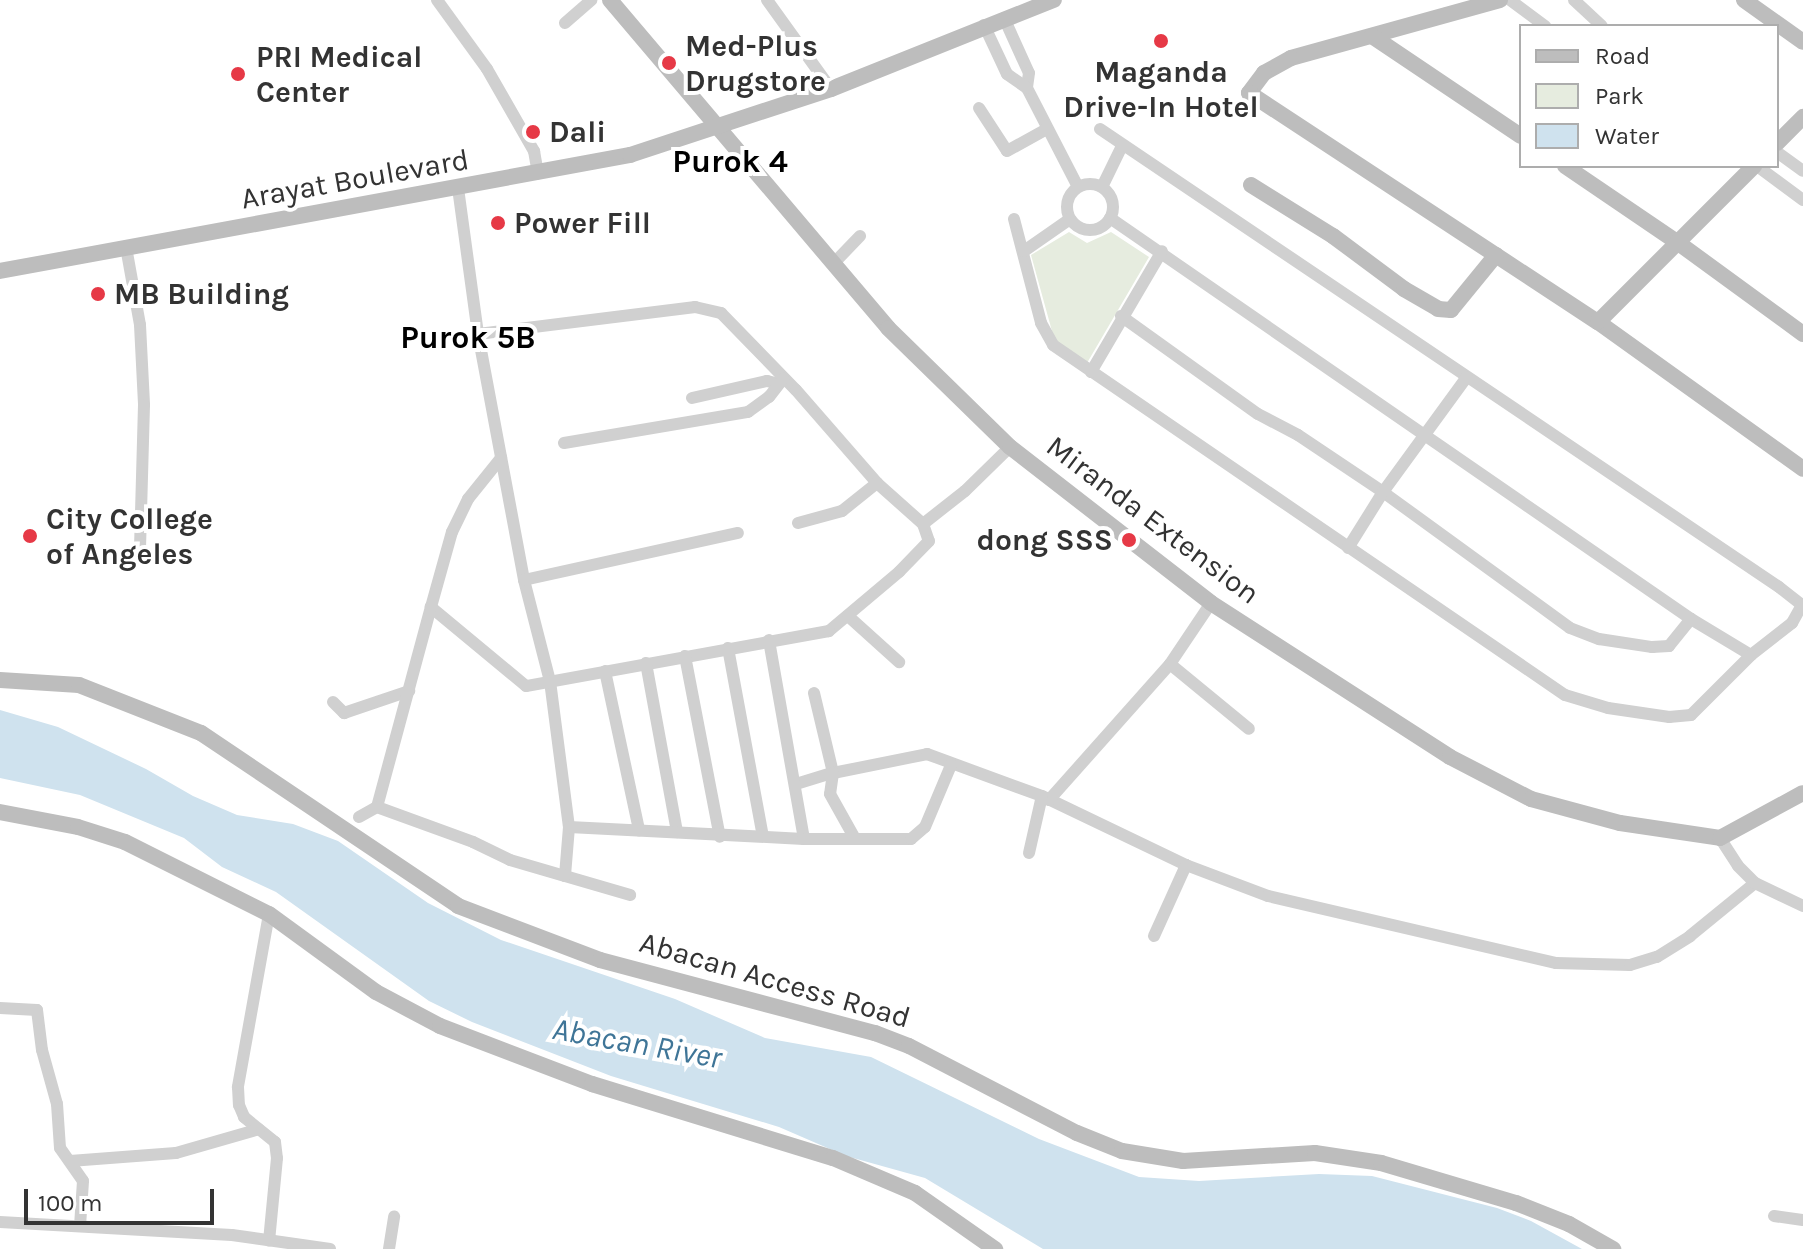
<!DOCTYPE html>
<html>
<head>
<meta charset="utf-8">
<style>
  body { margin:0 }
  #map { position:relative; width:1803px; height:1249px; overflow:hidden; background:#fff; font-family:Karla,sans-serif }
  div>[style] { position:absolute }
  .green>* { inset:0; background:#e6ecdf }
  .water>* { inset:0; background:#cfe2ee }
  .street>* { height:12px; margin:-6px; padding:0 6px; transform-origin:6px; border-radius:6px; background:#d0d0d0 }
  .street>.ring { margin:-6px; padding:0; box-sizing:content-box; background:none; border:12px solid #d0d0d0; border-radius:50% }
  .secondary>* { height:16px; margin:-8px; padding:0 8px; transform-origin:8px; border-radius:8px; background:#bdbdbd }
  .dots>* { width:22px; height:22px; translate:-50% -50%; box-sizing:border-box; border:4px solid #fff; border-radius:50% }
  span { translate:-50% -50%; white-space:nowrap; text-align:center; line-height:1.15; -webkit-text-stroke:8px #fff; paint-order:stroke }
  .poi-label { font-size:30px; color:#333; font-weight:700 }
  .left { translate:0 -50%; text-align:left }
  .right { translate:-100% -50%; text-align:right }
  .street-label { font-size:30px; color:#333 }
  .neighbourhood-label { font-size:32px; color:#000; font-weight:700 }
  .water-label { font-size:32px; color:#3f7597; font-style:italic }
  .legend { position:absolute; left:1519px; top:24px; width:260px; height:144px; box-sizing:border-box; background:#fff; border:2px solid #adadad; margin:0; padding:10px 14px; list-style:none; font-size:24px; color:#333 }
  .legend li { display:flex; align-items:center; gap:16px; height:40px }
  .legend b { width:40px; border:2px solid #adadad }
  .scale { position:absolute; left:24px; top:1189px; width:190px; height:36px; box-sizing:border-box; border:4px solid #333; border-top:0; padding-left:10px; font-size:24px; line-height:28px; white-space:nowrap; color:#333; -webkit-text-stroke:6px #fff; paint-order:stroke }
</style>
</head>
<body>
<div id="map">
  <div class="green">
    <i style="clip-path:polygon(1069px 232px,1087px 243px,1111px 232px,1149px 257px,1087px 363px,1055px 342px,1031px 255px)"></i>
  </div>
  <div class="water">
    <i style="clip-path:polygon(0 710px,58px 727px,146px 769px,193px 796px,237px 815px,293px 824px,338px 841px,428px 903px,501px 940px,675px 999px,765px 1038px,871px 1057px,1039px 1139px,1139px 1177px,1199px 1181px,1319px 1174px,1372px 1176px,1497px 1208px,1531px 1221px,1582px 1249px,1043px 1249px,925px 1178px,846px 1156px,779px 1127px,611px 1076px,472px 1022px,429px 1001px,276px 892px,222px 867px,184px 838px,80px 795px,0 778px)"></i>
  </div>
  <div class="street">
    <i style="left:437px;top:0;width:85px;rotate:54.1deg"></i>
    <i style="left:487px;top:69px;width:95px;rotate:60.2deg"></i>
    <i style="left:534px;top:151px;width:23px;rotate:80deg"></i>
    <i style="left:767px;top:0;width:110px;rotate:54.3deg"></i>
    <i style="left:1510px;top:0;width:44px;rotate:36.6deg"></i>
    <i style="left:1574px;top:0;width:38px;rotate:43deg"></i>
    <i style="left:1004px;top:18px;width:60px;rotate:65.6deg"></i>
    <i style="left:1029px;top:73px;width:15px;rotate:98deg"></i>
    <i style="left:1027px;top:88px;width:111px;rotate:62.7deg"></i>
    <i style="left:565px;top:23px;width:35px;rotate:-41deg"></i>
    <i style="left:984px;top:25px;width:54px;rotate:64.9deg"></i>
    <i style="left:1007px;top:74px;width:24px;rotate:35deg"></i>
    <i style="left:979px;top:108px;width:51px;rotate:56.9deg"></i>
    <i style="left:1007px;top:151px;width:46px;rotate:-28.8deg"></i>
    <i style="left:1777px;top:152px;width:32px;rotate:36deg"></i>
    <i style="left:1757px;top:166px;width:57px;rotate:36.5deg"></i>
    <i class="ring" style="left:1067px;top:184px;width:34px;height:34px"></i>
    <i style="left:1102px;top:187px;width:46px;rotate:-64deg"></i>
    <i style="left:458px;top:188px;width:147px;rotate:82.2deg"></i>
    <i style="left:478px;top:334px;width:250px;rotate:79.4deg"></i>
    <i style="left:524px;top:580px;width:104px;rotate:75.6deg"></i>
    <i style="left:550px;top:681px;width:147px;rotate:82.6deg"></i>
    <i style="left:569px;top:827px;width:49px;rotate:94.7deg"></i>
    <i style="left:565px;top:876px;width:68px;rotate:16.3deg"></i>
    <i style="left:1110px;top:218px;width:706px;rotate:34.61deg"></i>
    <i style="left:1691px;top:619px;width:70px;rotate:31deg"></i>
    <i style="left:1014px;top:219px;width:107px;rotate:75.4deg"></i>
    <i style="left:1041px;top:323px;width:25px;rotate:61deg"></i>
    <i style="left:1053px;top:345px;width:620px;rotate:34.36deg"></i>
    <i style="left:1565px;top:695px;width:45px;rotate:16.8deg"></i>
    <i style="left:1608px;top:708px;width:62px;rotate:8.4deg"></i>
    <i style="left:1669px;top:717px;width:22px;rotate:-5deg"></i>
    <i style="left:1691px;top:715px;width:85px;rotate:-45deg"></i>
    <i style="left:1751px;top:655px;width:52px;rotate:-38deg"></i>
    <i style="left:1792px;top:623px;width:21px;rotate:-61deg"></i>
    <i style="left:1802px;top:605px;width:29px;rotate:-142deg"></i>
    <i style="left:1779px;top:587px;width:819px;rotate:-146deg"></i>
    <i style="left:126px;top:247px;width:79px;rotate:79.8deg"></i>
    <i style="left:140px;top:325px;width:80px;rotate:87.1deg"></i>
    <i style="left:144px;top:405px;width:142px;rotate:91.6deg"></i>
    <i style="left:1024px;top:251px;width:56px;rotate:-34.8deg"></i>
    <i style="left:833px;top:264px;width:39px;rotate:-46deg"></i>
    <i style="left:1121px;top:316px;width:168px;rotate:35.6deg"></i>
    <i style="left:1258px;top:414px;width:45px;rotate:27.7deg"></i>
    <i style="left:1298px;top:435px;width:102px;rotate:33.8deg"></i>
    <i style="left:1383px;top:492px;width:231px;rotate:36deg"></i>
    <i style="left:1570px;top:628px;width:31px;rotate:21deg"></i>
    <i style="left:1599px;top:639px;width:54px;rotate:8.6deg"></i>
    <i style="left:1652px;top:647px;width:17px;rotate:-3deg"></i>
    <i style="left:1669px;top:646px;width:35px;rotate:-51deg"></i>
    <i style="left:478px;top:334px;width:219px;rotate:-7.1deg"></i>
    <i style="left:695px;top:307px;width:27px;rotate:13deg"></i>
    <i style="left:721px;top:313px;width:107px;rotate:45.8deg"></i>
    <i style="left:796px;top:390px;width:123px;rotate:48.9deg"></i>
    <i style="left:877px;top:483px;width:62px;rotate:41.7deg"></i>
    <i style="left:923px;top:524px;width:18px;rotate:71deg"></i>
    <i style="left:929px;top:541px;width:43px;rotate:134.1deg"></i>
    <i style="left:899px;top:572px;width:92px;rotate:139.9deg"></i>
    <i style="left:829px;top:631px;width:308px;rotate:169.7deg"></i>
    <i style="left:526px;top:686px;width:124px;rotate:-140.3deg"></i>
    <i style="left:431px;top:607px;width:78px;rotate:-74.4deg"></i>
    <i style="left:452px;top:532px;width:37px;rotate:-64deg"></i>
    <i style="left:468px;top:499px;width:53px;rotate:-51.2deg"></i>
    <i style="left:1091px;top:372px;width:140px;rotate:-59.6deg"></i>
    <i style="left:692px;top:398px;width:77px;rotate:-12.8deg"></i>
    <i style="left:767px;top:381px;width:12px;rotate:14deg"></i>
    <i style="left:564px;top:443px;width:187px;rotate:-9.6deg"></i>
    <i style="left:748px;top:412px;width:26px;rotate:-36deg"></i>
    <i style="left:769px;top:397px;width:23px;rotate:-52deg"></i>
    <i style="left:798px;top:523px;width:46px;rotate:-15.3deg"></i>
    <i style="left:842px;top:511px;width:45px;rotate:-38.7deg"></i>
    <i style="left:923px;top:524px;width:53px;rotate:-38.2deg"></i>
    <i style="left:965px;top:491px;width:63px;rotate:-44.4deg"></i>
    <i style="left:1348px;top:548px;width:66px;rotate:-58deg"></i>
    <i style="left:1383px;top:492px;width:142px;rotate:-53.9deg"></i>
    <i style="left:524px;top:580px;width:219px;rotate:-12.4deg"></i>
    <i style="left:848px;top:616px;width:69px;rotate:42deg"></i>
    <i style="left:728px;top:648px;width:191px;rotate:79.5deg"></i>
    <i style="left:685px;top:656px;width:184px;rotate:79.1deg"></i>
    <i style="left:646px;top:663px;width:172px;rotate:79.6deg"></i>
    <i style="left:1170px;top:664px;width:102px;rotate:39.4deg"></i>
    <i style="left:605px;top:671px;width:163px;rotate:77.9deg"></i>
    <i style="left:814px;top:693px;width:82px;rotate:76.6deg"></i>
    <i style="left:833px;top:773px;width:96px;rotate:-11.4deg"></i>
    <i style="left:927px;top:754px;width:122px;rotate:20.1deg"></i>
    <i style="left:1042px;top:796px;width:160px;rotate:25.6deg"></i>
    <i style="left:1186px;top:865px;width:88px;rotate:20.7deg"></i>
    <i style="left:1268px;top:896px;width:296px;rotate:13.1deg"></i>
    <i style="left:1556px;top:963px;width:74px;rotate:1.5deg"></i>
    <i style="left:1630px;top:965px;width:28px;rotate:-17deg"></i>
    <i style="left:1657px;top:957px;width:39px;rotate:-32deg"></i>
    <i style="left:1690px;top:936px;width:84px;rotate:-39.2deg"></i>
    <i style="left:333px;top:702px;width:16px;rotate:45deg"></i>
    <i style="left:344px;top:713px;width:69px;rotate:-18.7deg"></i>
    <i style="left:796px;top:784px;width:39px;rotate:-17deg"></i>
    <i style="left:833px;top:773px;width:21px;rotate:98deg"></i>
    <i style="left:830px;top:794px;width:49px;rotate:60.8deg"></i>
    <i style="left:1049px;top:800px;width:182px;rotate:-48.3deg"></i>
    <i style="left:1170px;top:664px;width:73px;rotate:-56.1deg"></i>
    <i style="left:377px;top:807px;width:207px;rotate:-74.9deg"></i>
    <i style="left:359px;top:817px;width:21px;rotate:-29deg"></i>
    <i style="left:377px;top:807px;width:102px;rotate:20deg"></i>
    <i style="left:473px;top:842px;width:41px;rotate:25.9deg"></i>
    <i style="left:510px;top:860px;width:57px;rotate:16.2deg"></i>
    <i style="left:569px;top:827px;width:235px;rotate:2.9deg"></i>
    <i style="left:804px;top:839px;width:202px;rotate:-100deg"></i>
    <i style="left:1720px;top:838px;width:33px;rotate:57deg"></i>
    <i style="left:1738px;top:866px;width:24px;rotate:45deg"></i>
    <i style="left:1755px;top:883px;width:53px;rotate:25.6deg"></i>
    <i style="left:804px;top:839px;width:107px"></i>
    <i style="left:911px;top:839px;width:18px;rotate:-41deg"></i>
    <i style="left:925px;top:827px;width:67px;rotate:-67.2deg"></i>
    <i style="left:1029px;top:853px;width:58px;rotate:-77.2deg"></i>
    <i style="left:269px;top:914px;width:176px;rotate:100.2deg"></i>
    <i style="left:238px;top:1087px;width:18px;rotate:87deg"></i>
    <i style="left:239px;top:1105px;width:13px;rotate:67deg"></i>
    <i style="left:244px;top:1117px;width:40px;rotate:39deg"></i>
    <i style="left:275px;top:1142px;width:16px;rotate:83deg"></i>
    <i style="left:277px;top:1158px;width:83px;rotate:95.5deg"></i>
    <i style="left:1154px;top:936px;width:78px;rotate:-65.7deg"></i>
    <i style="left:0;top:1008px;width:37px;rotate:3deg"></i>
    <i style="left:37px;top:1010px;width:40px;rotate:82.9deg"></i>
    <i style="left:42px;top:1050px;width:56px;rotate:74.5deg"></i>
    <i style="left:57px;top:1104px;width:44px;rotate:86.1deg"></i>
    <i style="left:60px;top:1148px;width:40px;rotate:55.1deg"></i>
    <i style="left:83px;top:1181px;width:45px;rotate:93.8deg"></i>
    <i style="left:70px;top:1161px;width:106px;rotate:-4.3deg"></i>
    <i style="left:176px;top:1153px;width:86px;rotate:-16.1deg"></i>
    <i style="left:1774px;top:1216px;width:29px;rotate:8deg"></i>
    <i style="left:0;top:1222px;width:232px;rotate:3.2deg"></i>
    <i style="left:232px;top:1235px;width:99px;rotate:8.1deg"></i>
    <i style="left:389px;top:1249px;width:33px;rotate:-81deg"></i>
  </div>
  <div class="secondary">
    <i style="left:610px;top:0;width:430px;rotate:49.7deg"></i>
    <i style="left:888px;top:328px;width:170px;rotate:44.3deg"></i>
    <i style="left:1010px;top:447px;width:254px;rotate:37.8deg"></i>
    <i style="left:1211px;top:603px;width:284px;rotate:32.8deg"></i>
    <i style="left:1450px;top:757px;width:91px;rotate:27.4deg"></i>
    <i style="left:1531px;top:799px;width:92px;rotate:15.1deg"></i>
    <i style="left:1620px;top:823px;width:101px;rotate:8.5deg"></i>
    <i style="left:1720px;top:838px;width:94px;rotate:-28.5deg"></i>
    <i style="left:1500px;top:0;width:217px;rotate:164.5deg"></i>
    <i style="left:1291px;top:58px;width:31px;rotate:151deg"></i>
    <i style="left:1264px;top:73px;width:25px;rotate:127deg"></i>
    <i style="left:1249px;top:93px;width:417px;rotate:33.3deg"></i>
    <i style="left:1598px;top:322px;width:252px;rotate:35.6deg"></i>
    <i style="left:1744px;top:0;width:72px;rotate:35.4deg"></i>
    <i style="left:1372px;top:36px;width:179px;rotate:33.9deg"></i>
    <i style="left:1777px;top:143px;width:37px;rotate:-45deg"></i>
    <i style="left:1565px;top:166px;width:135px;rotate:34.2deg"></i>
    <i style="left:1677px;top:242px;width:156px;rotate:36.1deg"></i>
    <i style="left:1251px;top:185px;width:97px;rotate:31.9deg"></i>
    <i style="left:1333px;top:236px;width:89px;rotate:36.7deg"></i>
    <i style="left:1404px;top:289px;width:39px;rotate:30deg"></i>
    <i style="left:1438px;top:309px;width:13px;rotate:4deg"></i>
    <i style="left:1451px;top:310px;width:71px;rotate:-50.7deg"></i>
    <i style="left:0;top:271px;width:641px;rotate:-10.43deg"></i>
    <i style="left:630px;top:155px;width:212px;rotate:-18.2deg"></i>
    <i style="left:831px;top:89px;width:240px;rotate:-21.8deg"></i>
    <i style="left:1598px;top:322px;width:221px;rotate:-45deg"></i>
    <i style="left:0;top:680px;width:79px;rotate:3.6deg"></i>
    <i style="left:79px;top:685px;width:131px;rotate:21.5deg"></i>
    <i style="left:201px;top:733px;width:310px;rotate:33.9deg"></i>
    <i style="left:458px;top:906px;width:152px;rotate:20.8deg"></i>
    <i style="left:600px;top:960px;width:285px;rotate:14.9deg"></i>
    <i style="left:875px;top:1033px;width:36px;rotate:21deg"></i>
    <i style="left:909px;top:1046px;width:189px;rotate:27.4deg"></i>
    <i style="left:1077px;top:1133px;width:48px;rotate:21.8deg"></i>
    <i style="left:1122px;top:1151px;width:62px;rotate:9.3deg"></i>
    <i style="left:1183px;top:1161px;width:132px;rotate:-3.5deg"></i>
    <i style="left:1315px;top:1153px;width:67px;rotate:8.6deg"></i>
    <i style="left:1381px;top:1163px;width:141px;rotate:16.5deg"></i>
    <i style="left:1516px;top:1203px;width:57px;rotate:21.6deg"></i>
    <i style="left:1569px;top:1224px;width:51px;rotate:29.6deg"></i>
    <i style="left:0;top:812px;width:79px;rotate:10.9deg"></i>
    <i style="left:78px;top:827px;width:49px;rotate:17.7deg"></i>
    <i style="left:125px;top:842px;width:161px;rotate:26.6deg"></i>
    <i style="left:269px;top:914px;width:132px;rotate:36.1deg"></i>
    <i style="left:376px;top:992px;width:72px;rotate:28deg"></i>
    <i style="left:440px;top:1026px;width:163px;rotate:20.9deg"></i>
    <i style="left:592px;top:1084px;width:252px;rotate:17.1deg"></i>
    <i style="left:833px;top:1158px;width:89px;rotate:23.1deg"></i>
    <i style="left:915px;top:1193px;width:98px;rotate:35deg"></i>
  </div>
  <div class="dots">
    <i style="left:1161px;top:41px;background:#e63946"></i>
    <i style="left:669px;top:63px;background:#e63946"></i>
    <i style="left:238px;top:74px;background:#e63946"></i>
    <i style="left:533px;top:132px;background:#e63946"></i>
    <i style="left:498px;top:223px;background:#e63946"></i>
    <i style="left:98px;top:294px;background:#e63946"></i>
    <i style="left:30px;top:536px;background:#e63946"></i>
    <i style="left:1129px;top:540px;background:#e63946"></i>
  </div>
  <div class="poi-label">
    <span class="left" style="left:685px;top:63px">Med-Plus<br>Drugstore</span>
    <span class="left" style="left:256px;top:74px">PRI Medical<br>Center</span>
    <span style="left:1161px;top:89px">Maganda<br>Drive-In Hotel</span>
    <span class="left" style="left:549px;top:132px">Dali</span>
    <span class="left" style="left:514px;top:223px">Power Fill</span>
    <span class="left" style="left:114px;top:294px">MB Building</span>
    <span class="left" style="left:46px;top:536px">City College<br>of Angeles</span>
    <span class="right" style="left:1113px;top:540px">dong SSS</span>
  </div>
  <div class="street-label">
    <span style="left:355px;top:179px;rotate:-10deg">Arayat Boulevard</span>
    <span style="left:1153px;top:520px;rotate:37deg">Miranda Extension</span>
    <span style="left:775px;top:980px;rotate:16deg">Abacan Access Road</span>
  </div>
  <div class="neighbourhood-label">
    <span style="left:730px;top:162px">Purok 4</span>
    <span style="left:468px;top:338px">Purok 5B</span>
  </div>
  <div class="water-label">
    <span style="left:637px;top:1044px;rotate:10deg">Abacan River</span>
  </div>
  <ul class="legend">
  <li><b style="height:10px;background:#bdbdbd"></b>Road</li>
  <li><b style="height:22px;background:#e6ecdf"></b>Park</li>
  <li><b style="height:22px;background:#cfe2ee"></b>Water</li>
  </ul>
  <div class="scale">100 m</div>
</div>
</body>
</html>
